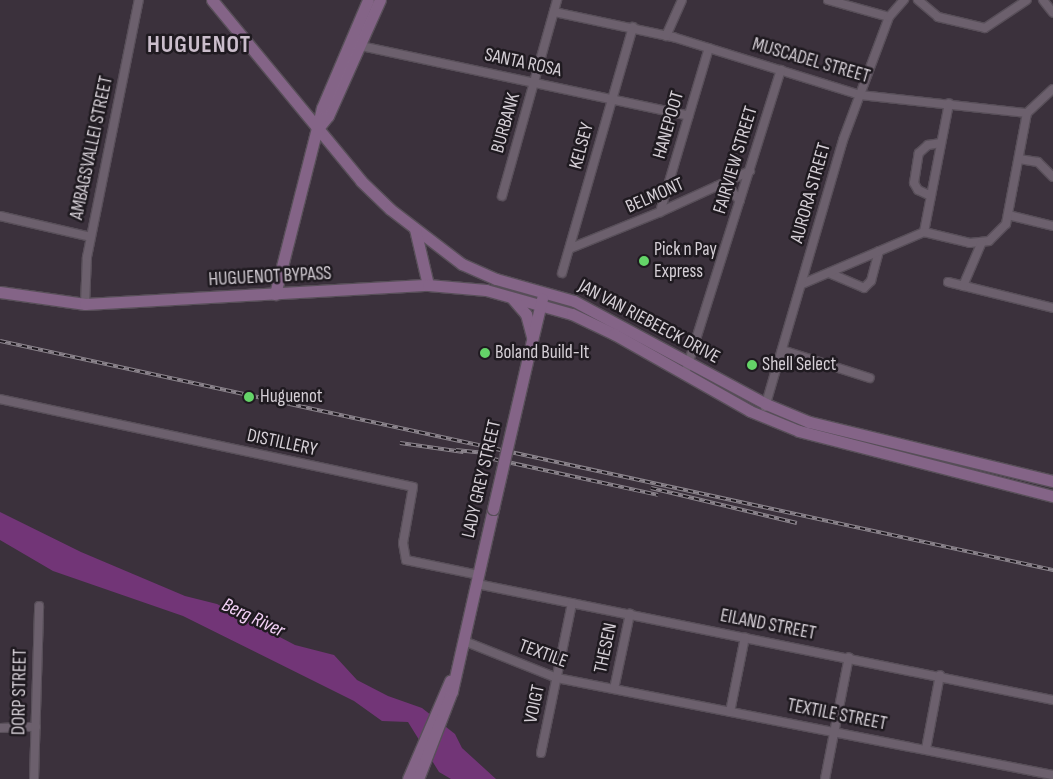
<!DOCTYPE html>
<html>
<head>
<meta charset="utf-8">
<style>
  body { margin:0 }
  #map { position:relative; width:1053px; height:779px; overflow:hidden; background:#3b313c; font-family:"Sofia Sans Condensed",sans-serif }
  div>[style] { position:absolute }
  .water>* { inset:0; background:#723577 }
  .roads { filter:drop-shadow(1px 0 #584f59) drop-shadow(-1px 0 #584f59) drop-shadow(0 1px #584f59) drop-shadow(0 -1px #584f59) }
  .minor>* { height:8px; margin:-4px; padding:0 4px; transform-origin:4px; border-radius:4px; background:#6c606d }
  .secondary>* { height:11px; margin:-5.5px; padding:0 5.5px; transform-origin:5.5px; border-radius:5.5px; background:#846487 }
  .rail>* { height:4px; margin-top:-2px; transform-origin:0; background:repeating-linear-gradient(90deg,#1f1a20 0 5.5px,#8c858d 0 11px); box-sizing:border-box; border-block:1px solid #8c858d }
  .bridges { filter:drop-shadow(1px 0 #584f59) drop-shadow(-1px 0 #584f59) drop-shadow(0 1px #584f59) drop-shadow(0 -1px #584f59) }
  .secondary-bridge>* { height:11px; margin:-5.5px; padding:0 5.5px; transform-origin:5.5px; border-radius:5.5px; background:#846487 }
  .dots>* { width:14px; height:14px; translate:-50% -50%; box-sizing:border-box; border:2px solid #1f1a20; border-radius:50% }
  span { translate:-50% -50%; white-space:nowrap; text-align:center; line-height:1.15; -webkit-text-stroke:5px #1f1a20; paint-order:stroke }
  .street-label { font-size:19px; color:#d5cfd6 }
  .poi-label { font-size:19px; color:#d5cfd6 }
  .left { translate:0 -50%; text-align:left }
  .water-label { font-size:20px; color:#f3d1f6; font-style:italic }
  .district-label { font-size:24px; color:#cbbecc; font-weight:700; letter-spacing:1px }
</style>
</head>
<body>
<div id="map">
  <div class="water">
    <i style="clip-path:polygon(0 512px,81px 552px,185px 596px,217px 604px,295px 645px,334px 655px,357px 680px,388px 696px,422px 708px,455px 734px,462px 748px,496px 779px,451px 779px,439px 772px,408px 722px,382px 721px,354px 701px,183px 616px,53px 571px,0 540px)"></i>
  </div>
  <div class="roads">
    <div class="minor">
      <i style="left:828px;top:0;width:63px;rotate:15.6deg"></i>
      <i style="left:918px;top:0;width:26px;rotate:40deg"></i>
      <i style="left:938px;top:17px;width:48px;rotate:13.2deg"></i>
      <i style="left:985px;top:28px;width:50px;rotate:-33.7deg"></i>
      <i style="left:1043px;top:0;width:16px;rotate:52deg"></i>
      <i style="left:554px;top:12px;width:122px;rotate:11.9deg"></i>
      <i style="left:673px;top:37px;width:196px;rotate:17.2deg"></i>
      <i style="left:860px;top:95px;width:168px;rotate:6.2deg"></i>
      <i style="left:1027px;top:113px;width:35px;rotate:-43deg"></i>
      <i style="left:666px;top:36px;width:39px;rotate:-66deg"></i>
      <i style="left:356px;top:45px;width:340px;rotate:12deg"></i>
      <i style="left:1019px;top:159px;width:19px;rotate:9deg"></i>
      <i style="left:1038px;top:162px;width:21px;rotate:45deg"></i>
      <i style="left:717px;top:186px;width:15px;rotate:16deg"></i>
      <i style="left:731px;top:190px;width:14px;rotate:51deg"></i>
      <i style="left:502px;top:196px;width:204px;rotate:-74.3deg"></i>
      <i style="left:931px;top:196px;width:14px;rotate:-155deg"></i>
      <i style="left:918px;top:190px;width:8px;rotate:-120deg"></i>
      <i style="left:914px;top:183px;width:30px;rotate:-81deg"></i>
      <i style="left:919px;top:153px;width:12px;rotate:-42deg"></i>
      <i style="left:928px;top:145px;width:13px;rotate:-9deg"></i>
      <i style="left:660px;top:212px;width:171px;rotate:-73.4deg"></i>
      <i style="left:1008px;top:215px;width:46px;rotate:13.7deg"></i>
      <i style="left:0;top:216px;width:93px;rotate:13deg"></i>
      <i style="left:924px;top:232px;width:131px;rotate:-79deg"></i>
      <i style="left:571px;top:248px;width:96px;rotate:-22deg"></i>
      <i style="left:660px;top:212px;width:99px;rotate:-24.5deg"></i>
      <i style="left:562px;top:273px;width:256px;rotate:-73.9deg"></i>
      <i style="left:829px;top:273px;width:38px;rotate:23deg"></i>
      <i style="left:864px;top:288px;width:10px;rotate:-45deg"></i>
      <i style="left:871px;top:281px;width:31px;rotate:-75deg"></i>
      <i style="left:948px;top:282px;width:108px;rotate:13.9deg"></i>
      <i style="left:802px;top:284px;width:133px;rotate:-23.1deg"></i>
      <i style="left:924px;top:232px;width:47px;rotate:13.4deg"></i>
      <i style="left:970px;top:243px;width:19px;rotate:-6deg"></i>
      <i style="left:989px;top:241px;width:24px;rotate:-45deg"></i>
      <i style="left:1006px;top:224px;width:113px;rotate:-79.3deg"></i>
      <i style="left:963px;top:286px;width:46px;rotate:-66.8deg"></i>
      <i style="left:85px;top:304px;width:47px;rotate:-87.6deg"></i>
      <i style="left:87px;top:257px;width:262px;rotate:-78.6deg"></i>
      <i style="left:782px;top:350px;width:92px;rotate:17.7deg"></i>
      <i style="left:685px;top:374px;width:319px;rotate:-72.5deg"></i>
      <i style="left:0;top:399px;width:422px;rotate:12deg"></i>
      <i style="left:413px;top:487px;width:57px;rotate:100.1deg"></i>
      <i style="left:403px;top:543px;width:17px;rotate:80deg"></i>
      <i style="left:406px;top:560px;width:75px;rotate:11.6deg"></i>
      <i style="left:765px;top:407px;width:278px;rotate:-73.7deg"></i>
      <i style="left:843px;top:140px;width:131px;rotate:-69.5deg"></i>
      <i style="left:889px;top:17px;width:23px;rotate:-49deg"></i>
      <i style="left:477px;top:584px;width:588px;rotate:11.39deg"></i>
      <i style="left:464px;top:641px;width:100px;rotate:21.7deg"></i>
      <i style="left:557px;top:678px;width:505px;rotate:11.07deg"></i>
      <i style="left:614px;top:689px;width:77px;rotate:-78deg"></i>
      <i style="left:730px;top:712px;width:76px;rotate:-78.7deg"></i>
      <i style="left:0;top:728px;width:36px;rotate:-2deg"></i>
      <i style="left:926px;top:749px;width:75px;rotate:-79.3deg"></i>
      <i style="left:541px;top:753px;width:153px;rotate:-78.3deg"></i>
      <i style="left:34px;top:779px;width:173px;rotate:-88.3deg"></i>
      <i style="left:825px;top:779px;width:124px;rotate:-78.9deg"></i>
    </div>
    <div class="secondary">
      <i style="left:212px;top:0;width:234px;rotate:50.5deg"></i>
      <i style="left:361px;top:181px;width:40px;rotate:44deg"></i>
      <i style="left:390px;top:209px;width:91px;rotate:37.4deg"></i>
      <i style="left:462px;top:264px;width:37px;rotate:24deg"></i>
      <i style="left:496px;top:279px;width:81px;rotate:15.8deg"></i>
      <i style="left:574px;top:301px;width:218px;rotate:28.2deg"></i>
      <i style="left:766px;top:404px;width:47px;rotate:22.7deg"></i>
      <i style="left:809px;top:422px;width:251px;rotate:13.6deg"></i>
      <i style="left:319px;top:127px;width:14px;rotate:-51deg"></i>
      <i style="left:328px;top:116px;width:127px;rotate:-65.9deg"></i>
      <i style="left:415px;top:229px;width:57px;rotate:76.9deg"></i>
      <i style="left:0;top:292px;width:86px;rotate:8deg"></i>
      <i style="left:85px;top:304px;width:344px;rotate:-3.2deg"></i>
      <i style="left:428px;top:285px;width:58px;rotate:4.9deg"></i>
      <i style="left:486px;top:290px;width:89px;rotate:15.6deg"></i>
      <i style="left:572px;top:314px;width:47px;rotate:25.5deg"></i>
      <i style="left:614px;top:334px;width:156px;rotate:29.5deg"></i>
      <i style="left:750px;top:411px;width:53px;rotate:22.2deg"></i>
      <i style="left:799px;top:431px;width:262px;rotate:14.4deg"></i>
      <i style="left:275px;top:294px;width:192px;rotate:-75.8deg"></i>
      <i style="left:322px;top:108px;width:117px;rotate:-66.9deg"></i>
      <i style="left:512px;top:298px;width:21px;rotate:49deg"></i>
      <i style="left:526px;top:314px;width:23px;rotate:75deg"></i>
      <i style="left:529px;top:353px;width:56px;rotate:-76.5deg"></i>
      <i style="left:408px;top:779px;width:107px;rotate:-66.8deg"></i>
      <i style="left:418px;top:779px;width:94px;rotate:-68.9deg"></i>
      <i style="left:452px;top:691px;width:187px;rotate:-77.3deg"></i>
    </div>
  </div>
  <div class="rail">
    <i style="left:0;top:341px;width:1078px;rotate:12.27deg"></i>
    <i style="left:400px;top:443px;width:64px;rotate:8.1deg"></i>
    <i style="left:456px;top:450px;width:36px;rotate:6deg"></i>
    <i style="left:484px;top:457px;width:178px;rotate:12.3deg"></i>
    <i style="left:651px;top:488px;width:150px;rotate:13.5deg"></i>
  </div>
  <div class="bridges">
    <div class="secondary-bridge">
      <i style="left:493px;top:509px;width:160px;rotate:-77deg"></i>
    </div>
  </div>
  <div class="dots">
    <i style="left:644px;top:261px;background:#64d468"></i>
    <i style="left:485px;top:353px;background:#64d468"></i>
    <i style="left:752px;top:365px;background:#64d468"></i>
    <i style="left:249px;top:397px;background:#64d468"></i>
  </div>
  <div class="street-label">
    <span style="left:811px;top:61px;rotate:16deg">MUSCADEL STREET</span>
    <span style="left:523px;top:63px;rotate:12deg">SANTA ROSA</span>
    <span style="left:506px;top:123px;rotate:-74deg">BURBANK</span>
    <span style="left:669px;top:125px;rotate:-74deg">HANEPOOT</span>
    <span style="left:582px;top:146px;rotate:-75deg">KELSEY</span>
    <span style="left:92px;top:148px;rotate:-78deg">AMBAGSVALLEI STREET</span>
    <span style="left:736px;top:160px;rotate:-73deg">FAIRVIEW STREET</span>
    <span style="left:811px;top:193px;rotate:-74deg">AURORA STREET</span>
    <span style="left:655px;top:196px;rotate:-24deg">BELMONT</span>
    <span style="left:270px;top:277px;rotate:-3deg">HUGUENOT BYPASS</span>
    <span style="left:649px;top:322px;rotate:28deg">JAN VAN RIEBEECK DRIVE</span>
    <span style="left:282px;top:443px;rotate:12deg">DISTILLERY</span>
    <span style="left:482px;top:479px;rotate:-77deg">LADY GREY STREET</span>
    <span style="left:768px;top:625px;rotate:11deg">EILAND STREET</span>
    <span style="left:606px;top:648px;rotate:-78deg">THESEN</span>
    <span style="left:543px;top:654px;rotate:20deg">TEXTILE</span>
    <span style="left:20px;top:692px;rotate:-89deg">DORP STREET</span>
    <span style="left:535px;top:704px;rotate:-78deg">VOIGT</span>
    <span style="left:837px;top:715px;rotate:11deg">TEXTILE STREET</span>
  </div>
  <div class="poi-label">
    <span class="left" style="left:654px;top:261px">Pick n Pay<br>Express</span>
    <span class="left" style="left:495px;top:353px">Boland Build-It</span>
    <span class="left" style="left:762px;top:365px">Shell Select</span>
    <span class="left" style="left:260px;top:397px">Huguenot</span>
  </div>
  <div class="water-label">
    <span style="left:253px;top:618px;rotate:25deg">Berg River</span>
  </div>
  <div class="district-label">
    <span style="left:199px;top:45px">HUGUENOT</span>
  </div>
</div>
</body>
</html>
